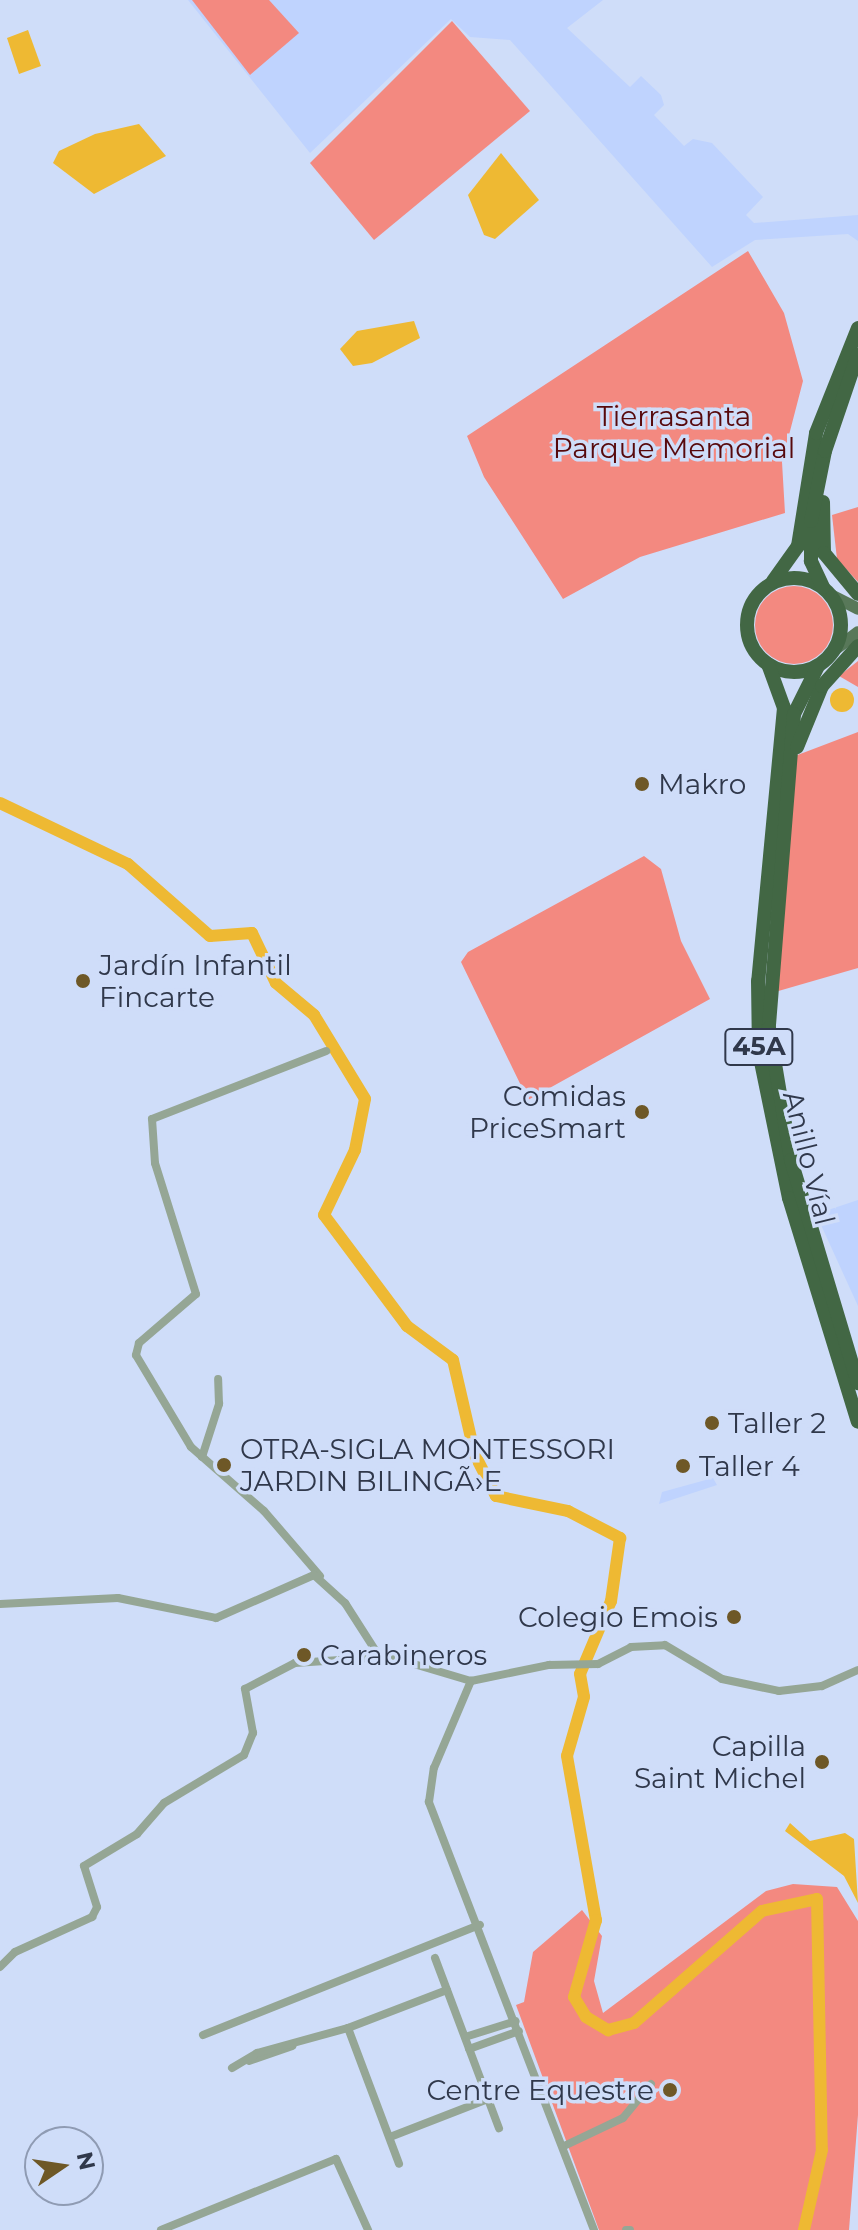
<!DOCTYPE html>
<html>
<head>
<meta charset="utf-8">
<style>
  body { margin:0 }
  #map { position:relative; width:858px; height:2230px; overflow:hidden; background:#cfddf9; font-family:Montserrat,sans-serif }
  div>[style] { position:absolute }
  .built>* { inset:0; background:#bfd3fe }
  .green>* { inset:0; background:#f38980 }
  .round { border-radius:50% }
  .water>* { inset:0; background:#eeb933 }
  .river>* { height:12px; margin:-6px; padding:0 6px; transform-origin:6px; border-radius:6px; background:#eeb933 }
  .street>* { height:8px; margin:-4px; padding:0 4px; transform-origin:4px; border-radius:4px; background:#95a695 }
  .primary>* { height:12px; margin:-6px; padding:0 6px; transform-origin:6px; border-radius:6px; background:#587859 }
  .highway>* { height:14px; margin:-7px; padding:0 7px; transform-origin:7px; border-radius:7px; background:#426744 }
  .highway>.ring { margin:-7px; padding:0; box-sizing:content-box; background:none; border:14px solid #426744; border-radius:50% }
  .dots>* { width:22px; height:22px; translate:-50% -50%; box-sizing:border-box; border:4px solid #cfddf9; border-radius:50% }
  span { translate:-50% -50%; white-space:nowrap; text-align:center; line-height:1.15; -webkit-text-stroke:7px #cfddf9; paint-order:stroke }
  .shield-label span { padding:2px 6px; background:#cfddf9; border:2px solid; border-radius:6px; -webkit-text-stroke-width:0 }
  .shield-label { font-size:26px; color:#30384b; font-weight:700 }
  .park-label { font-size:28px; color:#57090c }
  .poi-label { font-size:28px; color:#30384b }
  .left { translate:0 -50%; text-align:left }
  .right { translate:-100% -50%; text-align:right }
  .street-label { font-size:28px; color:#30384b }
  .north { position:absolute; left:24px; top:2126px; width:80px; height:80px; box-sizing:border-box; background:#cfddf9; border:2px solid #8f9bb3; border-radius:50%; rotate:77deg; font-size:22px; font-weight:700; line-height:32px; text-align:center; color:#30384b }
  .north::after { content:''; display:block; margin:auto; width:28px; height:36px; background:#6e5827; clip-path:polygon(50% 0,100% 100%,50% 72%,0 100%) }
</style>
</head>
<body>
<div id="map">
  <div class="built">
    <i style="clip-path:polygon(188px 0,603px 0,567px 28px,630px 87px,641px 76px,661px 95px,664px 105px,654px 115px,684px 146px,693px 139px,712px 143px,763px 197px,746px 215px,754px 223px,858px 215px,858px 241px,848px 234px,755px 240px,712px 267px,510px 40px,470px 37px,451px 19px,310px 153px)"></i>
    <i style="clip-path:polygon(858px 1200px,858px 1306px,816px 1214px)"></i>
    <i style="clip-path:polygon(713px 1478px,717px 1485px,659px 1504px,662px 1492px)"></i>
  </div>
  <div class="green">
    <i style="clip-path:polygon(192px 0,269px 0,299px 33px,250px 75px)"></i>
    <i style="clip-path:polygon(452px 21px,530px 111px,374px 240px,310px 163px)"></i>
    <i style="clip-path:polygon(748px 251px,784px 313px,803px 381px,782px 462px,785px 513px,640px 557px,563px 599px,484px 477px,467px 436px)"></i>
    <i style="clip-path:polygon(858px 507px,858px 582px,837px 559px,832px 515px)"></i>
    <i class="round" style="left:755px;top:586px;width:78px;height:78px"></i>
    <i style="clip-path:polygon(858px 661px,858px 687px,839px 676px)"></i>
    <i style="clip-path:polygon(858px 732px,858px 968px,768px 994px,787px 759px)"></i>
    <i style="clip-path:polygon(644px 856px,661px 869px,681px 941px,710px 999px,528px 1100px,461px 962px,468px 952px)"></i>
    <i style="clip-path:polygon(793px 1884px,837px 1887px,858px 1921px,858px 2115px,849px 2230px,599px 2230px,516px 2005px,524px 2002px,533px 1952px,582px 1910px,602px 1936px,594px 1981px,603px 2013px,766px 1891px)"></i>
  </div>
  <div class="water">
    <i style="clip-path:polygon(28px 30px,41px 66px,19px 74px,7px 38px)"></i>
    <i style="clip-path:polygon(139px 124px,166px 156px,94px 194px,53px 163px,59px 151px,95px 134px)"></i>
    <i style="clip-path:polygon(501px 153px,539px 200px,495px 239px,484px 235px,468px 195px)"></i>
    <i style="clip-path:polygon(414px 321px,420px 338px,372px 363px,353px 366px,340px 349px,357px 331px)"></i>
    <i class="round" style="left:830px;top:688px;width:24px;height:24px"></i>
    <i style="clip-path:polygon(790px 1823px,810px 1841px,845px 1833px,854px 1839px,858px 1903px,844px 1876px,785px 1831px)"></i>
  </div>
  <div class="river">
    <i style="left:0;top:803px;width:142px;rotate:25.5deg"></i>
    <i style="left:128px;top:864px;width:109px;rotate:41.3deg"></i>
    <i style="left:210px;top:936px;width:42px;rotate:-4.1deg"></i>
    <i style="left:252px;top:933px;width:55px;rotate:64.4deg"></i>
    <i style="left:276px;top:983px;width:50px;rotate:40.1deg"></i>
    <i style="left:314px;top:1015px;width:98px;rotate:58.7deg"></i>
    <i style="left:365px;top:1099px;width:52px;rotate:101.1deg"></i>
    <i style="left:355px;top:1150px;width:72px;rotate:115.5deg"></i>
    <i style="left:324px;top:1215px;width:139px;rotate:53.2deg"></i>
    <i style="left:407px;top:1326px;width:57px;rotate:36.5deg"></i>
    <i style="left:453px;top:1360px;width:98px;rotate:77deg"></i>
    <i style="left:475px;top:1455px;width:46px;rotate:62.9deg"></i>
    <i style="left:496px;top:1496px;width:74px;rotate:11.8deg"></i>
    <i style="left:568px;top:1511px;width:59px;rotate:27.4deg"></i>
    <i style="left:620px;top:1538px;width:64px;rotate:98.1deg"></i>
    <i style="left:611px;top:1601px;width:79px;rotate:113deg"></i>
    <i style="left:580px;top:1674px;width:23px;rotate:80deg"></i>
    <i style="left:584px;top:1697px;width:61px;rotate:106.1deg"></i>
    <i style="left:567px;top:1756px;width:167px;rotate:80deg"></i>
    <i style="left:596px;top:1920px;width:80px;rotate:105.9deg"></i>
    <i style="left:574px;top:1997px;width:23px;rotate:59deg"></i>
    <i style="left:586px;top:2017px;width:26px;rotate:31deg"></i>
    <i style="left:608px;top:2030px;width:27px;rotate:-15deg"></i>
    <i style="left:634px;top:2023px;width:170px;rotate:-41.2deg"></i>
    <i style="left:762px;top:1911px;width:56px;rotate:-12.3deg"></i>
    <i style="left:817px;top:1899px;width:251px;rotate:88.9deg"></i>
    <i style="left:822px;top:2150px;width:82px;rotate:102.7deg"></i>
  </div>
  <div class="street">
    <i style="left:202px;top:1457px;width:56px;rotate:-72.2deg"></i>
    <i style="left:219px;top:1404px;width:25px;rotate:-92deg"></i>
    <i style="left:320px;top:1576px;width:86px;rotate:-130.7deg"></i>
    <i style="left:264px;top:1511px;width:97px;rotate:-138.8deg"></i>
    <i style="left:191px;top:1447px;width:107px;rotate:-120.9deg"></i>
    <i style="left:136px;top:1355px;width:12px;rotate:-76deg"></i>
    <i style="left:139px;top:1343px;width:75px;rotate:-40.7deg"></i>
    <i style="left:196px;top:1294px;width:137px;rotate:-107.4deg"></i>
    <i style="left:155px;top:1163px;width:44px;rotate:-93.9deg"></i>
    <i style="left:152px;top:1119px;width:187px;rotate:-21.3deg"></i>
    <i style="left:0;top:1604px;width:118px;rotate:-2.9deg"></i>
    <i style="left:118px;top:1598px;width:100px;rotate:11.5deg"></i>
    <i style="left:216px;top:1618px;width:107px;rotate:-23.7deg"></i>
    <i style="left:314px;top:1575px;width:42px;rotate:42.1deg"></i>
    <i style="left:345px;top:1603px;width:59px;rotate:57.4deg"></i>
    <i style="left:377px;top:1653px;width:98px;rotate:16.6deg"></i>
    <i style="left:435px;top:1958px;width:182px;rotate:69.4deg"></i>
    <i style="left:0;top:1967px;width:21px;rotate:-45deg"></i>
    <i style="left:15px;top:1952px;width:85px;rotate:-24.4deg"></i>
    <i style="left:92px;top:1917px;width:11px;rotate:-63deg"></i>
    <i style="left:97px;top:1907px;width:43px;rotate:-107.6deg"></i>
    <i style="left:84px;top:1866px;width:62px;rotate:-31.1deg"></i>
    <i style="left:137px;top:1834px;width:41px;rotate:-48.9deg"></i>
    <i style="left:164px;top:1803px;width:93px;rotate:-31deg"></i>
    <i style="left:244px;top:1755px;width:24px;rotate:-68deg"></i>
    <i style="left:253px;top:1733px;width:45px;rotate:-100.3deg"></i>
    <i style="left:245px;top:1689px;width:56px;rotate:-27.5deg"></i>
    <i style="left:295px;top:1663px;width:90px;rotate:-3.8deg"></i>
    <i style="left:348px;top:2028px;width:145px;rotate:69.4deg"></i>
    <i style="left:203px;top:2035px;width:298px;rotate:-21.7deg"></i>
    <i style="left:465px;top:2037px;width:53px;rotate:-17.4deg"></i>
    <i style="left:469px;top:2049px;width:53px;rotate:-19.8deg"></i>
    <i style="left:249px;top:2061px;width:46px;rotate:-19.2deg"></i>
    <i style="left:232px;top:2068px;width:29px;rotate:-31deg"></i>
    <i style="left:257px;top:2053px;width:94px;rotate:-15.4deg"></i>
    <i style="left:348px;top:2028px;width:106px;rotate:-21deg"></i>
    <i style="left:390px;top:2137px;width:105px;rotate:-21.2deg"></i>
    <i style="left:564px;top:2146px;width:65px;rotate:-25.4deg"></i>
    <i style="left:623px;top:2118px;width:44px;rotate:-50.5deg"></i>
    <i style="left:161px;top:2230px;width:189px;rotate:-22.1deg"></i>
    <i style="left:336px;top:2159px;width:78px;rotate:65.7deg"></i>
    <i style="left:594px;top:2230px;width:459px;rotate:-111.1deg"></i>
    <i style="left:429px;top:1802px;width:34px;rotate:-82deg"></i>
    <i style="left:434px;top:1768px;width:95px;rotate:-67deg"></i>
    <i style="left:471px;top:1681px;width:80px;rotate:-11.6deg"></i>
    <i style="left:549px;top:1665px;width:49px;rotate:-1.2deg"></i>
    <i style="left:598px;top:1664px;width:37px;rotate:-27deg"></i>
    <i style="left:631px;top:1647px;width:34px;rotate:-3deg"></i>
    <i style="left:665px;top:1645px;width:66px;rotate:30.8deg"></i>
    <i style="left:722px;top:1679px;width:58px;rotate:11.9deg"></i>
    <i style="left:779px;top:1691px;width:43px;rotate:-6.6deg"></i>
    <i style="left:822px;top:1686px;width:39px;rotate:-24deg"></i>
    <i style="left:626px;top:2230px;width:4px"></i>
  </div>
  <div class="primary">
    <i style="left:831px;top:595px;width:30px;rotate:27deg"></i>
    <i style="left:833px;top:651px;width:31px;rotate:-37deg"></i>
  </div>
  <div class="highway">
    <i style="left:823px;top:502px;width:51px;rotate:88.9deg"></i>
    <i style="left:824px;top:553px;width:53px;rotate:50.3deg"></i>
    <i class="ring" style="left:747px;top:578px;width:80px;height:80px"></i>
    <i style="left:773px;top:581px;width:43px;rotate:-54.5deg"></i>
    <i style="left:798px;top:546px;width:114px;rotate:-80.9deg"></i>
    <i style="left:816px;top:433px;width:113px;rotate:-68.2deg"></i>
    <i style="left:823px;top:587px;width:29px;rotate:-115deg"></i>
    <i style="left:811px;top:561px;width:40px;rotate:-90deg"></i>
    <i style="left:811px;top:521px;width:71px;rotate:-78.7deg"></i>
    <i style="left:825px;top:451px;width:102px;rotate:-71.2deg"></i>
    <i style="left:768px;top:664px;width:47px;rotate:70deg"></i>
    <i style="left:784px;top:708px;width:274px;rotate:95.4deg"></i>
    <i style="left:758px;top:981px;width:71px;rotate:89.2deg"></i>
    <i style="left:759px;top:1052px;width:149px;rotate:78.4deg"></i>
    <i style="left:789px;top:1198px;width:234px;rotate:72.9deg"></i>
    <i style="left:818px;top:666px;width:54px;rotate:116.6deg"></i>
    <i style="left:794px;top:714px;width:315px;rotate:94.6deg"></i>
    <i style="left:769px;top:1028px;width:134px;rotate:80.5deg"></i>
    <i style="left:791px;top:1160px;width:233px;rotate:73.3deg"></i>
    <i style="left:797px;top:747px;width:66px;rotate:-67.7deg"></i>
    <i style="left:822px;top:686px;width:54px;rotate:-48deg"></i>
  </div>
  <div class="dots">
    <i style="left:642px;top:784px;background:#6e5827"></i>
    <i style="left:83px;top:981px;background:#6e5827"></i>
    <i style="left:642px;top:1112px;background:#6e5827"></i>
    <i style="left:712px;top:1423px;background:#6e5827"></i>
    <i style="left:224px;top:1465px;background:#6e5827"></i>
    <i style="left:683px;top:1466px;background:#6e5827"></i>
    <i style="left:734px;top:1617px;background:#6e5827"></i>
    <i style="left:304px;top:1655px;background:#6e5827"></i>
    <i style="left:822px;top:1762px;background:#6e5827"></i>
    <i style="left:670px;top:2090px;background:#6e5827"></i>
  </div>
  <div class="shield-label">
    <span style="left:759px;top:1047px">45A</span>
  </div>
  <div class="park-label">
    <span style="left:674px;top:432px">Tierrasanta<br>Parque Memorial</span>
  </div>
  <div class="poi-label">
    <span class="left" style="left:658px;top:784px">Makro</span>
    <span class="left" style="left:99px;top:981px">Jardín Infantil<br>Fincarte</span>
    <span class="right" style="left:626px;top:1112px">Comidas<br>PriceSmart</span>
    <span class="left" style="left:728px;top:1423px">Taller 2</span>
    <span class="left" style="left:240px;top:1465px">OTRA-SIGLA MONTESSORI<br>JARDIN BILINGÃ›E</span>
    <span class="left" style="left:699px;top:1466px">Taller 4</span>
    <span class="right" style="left:718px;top:1617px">Colegio Emois</span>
    <span class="left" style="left:320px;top:1655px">Carabineros</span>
    <span class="right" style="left:806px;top:1762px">Capilla<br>Saint Michel</span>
    <span class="right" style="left:654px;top:2090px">Centre Equestre</span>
  </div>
  <div class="street-label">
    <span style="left:809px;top:1158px;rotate:76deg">Anillo Víal</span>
  </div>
  <div class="north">N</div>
</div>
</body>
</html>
